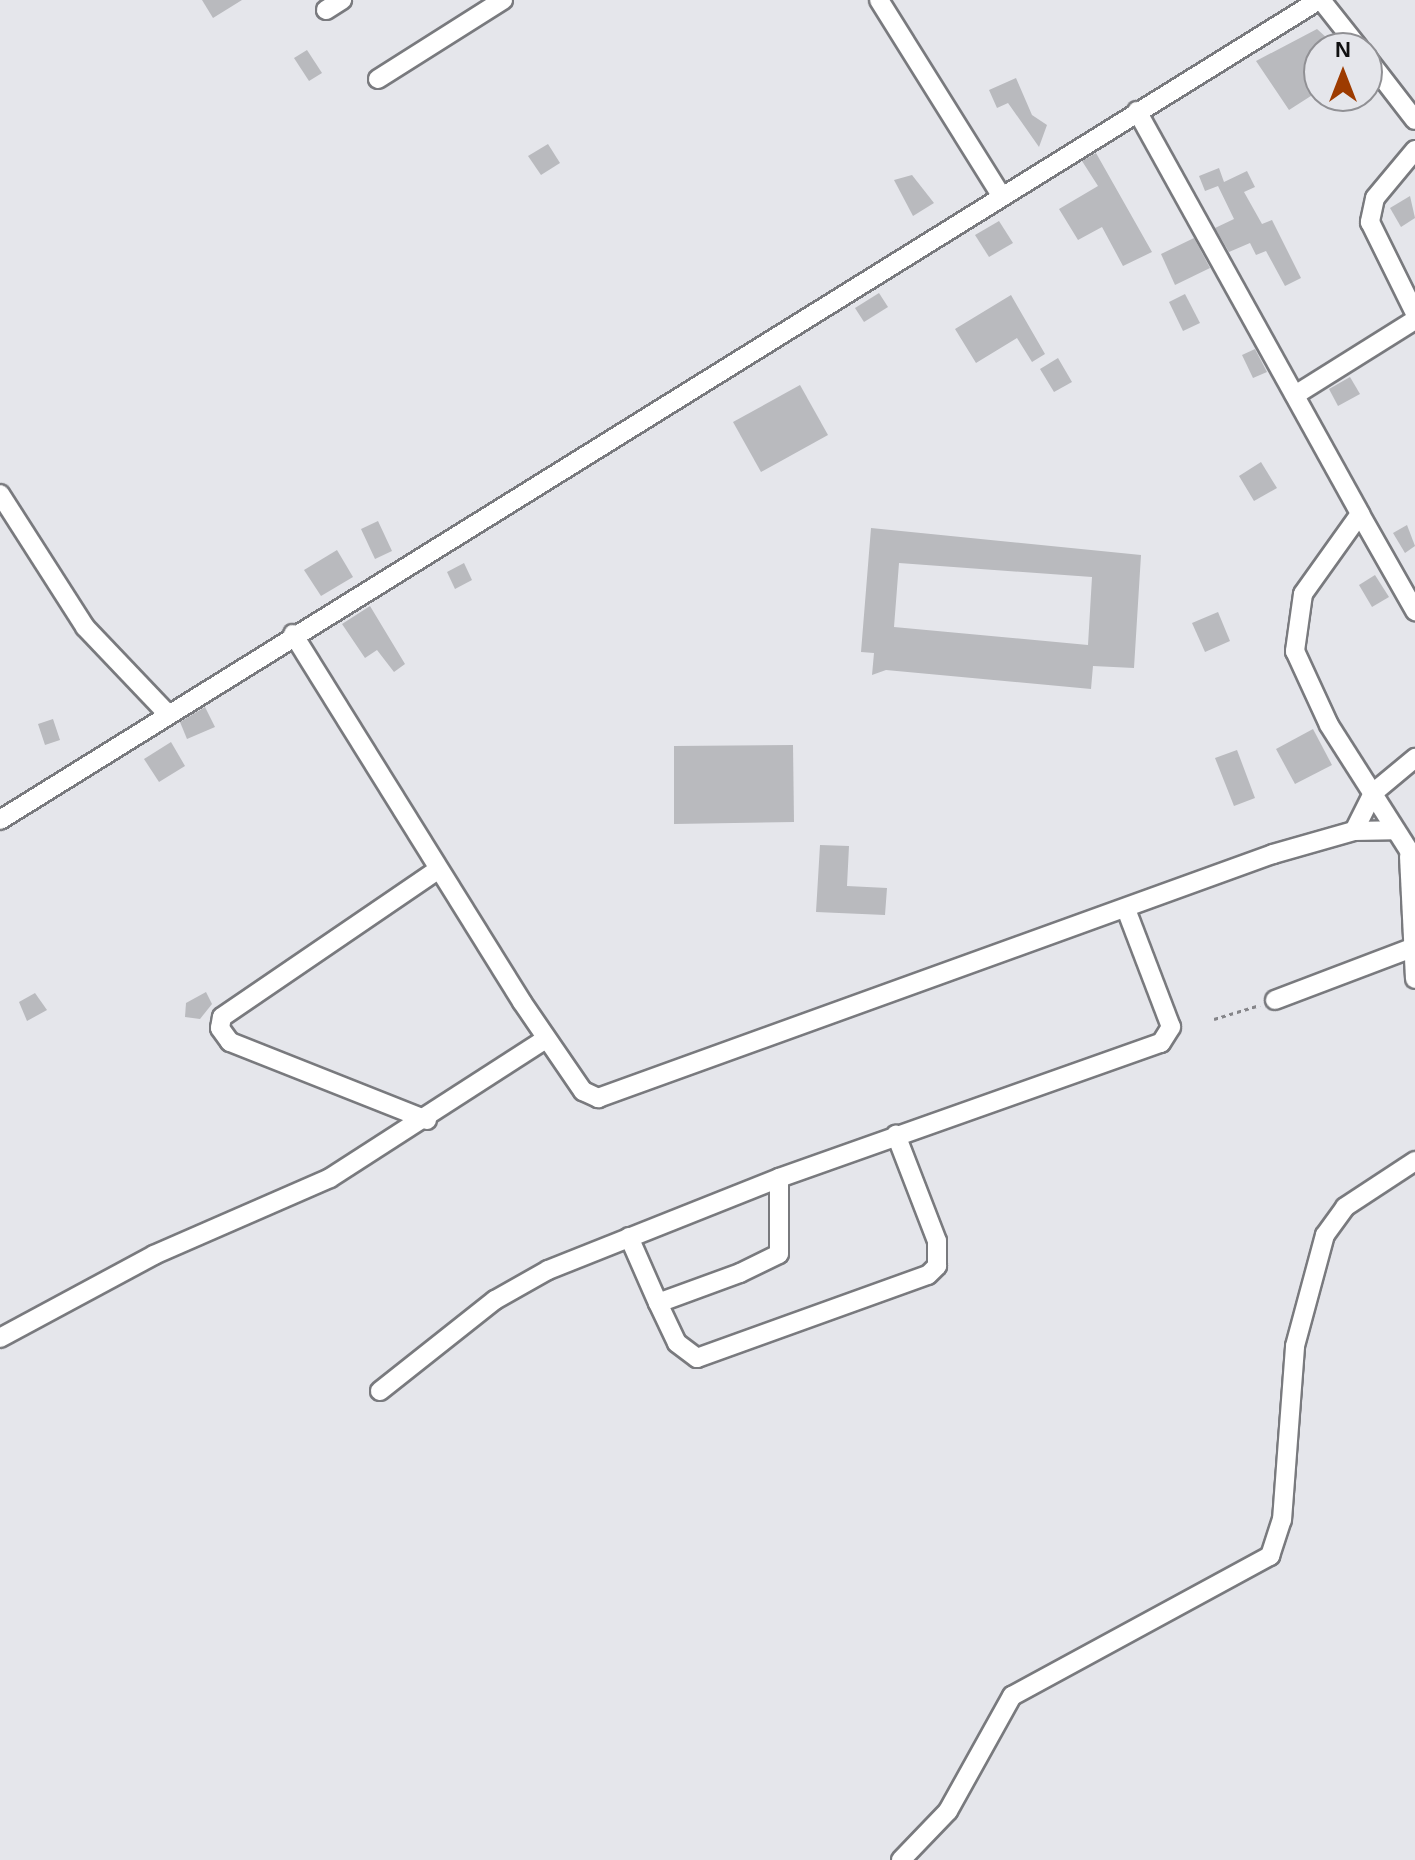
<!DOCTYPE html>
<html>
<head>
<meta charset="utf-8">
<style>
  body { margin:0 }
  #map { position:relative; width:1415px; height:1860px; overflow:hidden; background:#e5e6eb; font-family:Helvetica,sans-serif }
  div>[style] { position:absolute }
  .building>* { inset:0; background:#b9babe }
  .path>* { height:3px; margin-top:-1.5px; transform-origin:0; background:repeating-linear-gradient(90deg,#858589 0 4px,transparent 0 8px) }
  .roads { filter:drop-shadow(2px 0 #797a7e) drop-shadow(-2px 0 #797a7e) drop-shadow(0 2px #797a7e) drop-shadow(0 -2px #797a7e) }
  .minor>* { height:18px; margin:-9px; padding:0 9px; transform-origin:9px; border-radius:9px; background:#fff }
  span { translate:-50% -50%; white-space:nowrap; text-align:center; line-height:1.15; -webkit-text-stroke:8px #e5e6eb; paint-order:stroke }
  .north { position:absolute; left:1303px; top:32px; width:80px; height:80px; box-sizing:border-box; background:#e5e6eb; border:2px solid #909094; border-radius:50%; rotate:0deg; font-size:22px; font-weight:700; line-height:32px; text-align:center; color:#101011 }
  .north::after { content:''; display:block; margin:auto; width:28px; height:36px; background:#9d3b00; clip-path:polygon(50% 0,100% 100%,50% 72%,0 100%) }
</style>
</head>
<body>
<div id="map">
  <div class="building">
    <i style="clip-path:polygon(202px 0,242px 0,213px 18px)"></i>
    <i style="clip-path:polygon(1317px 29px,1338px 48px,1319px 48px,1319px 75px,1307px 83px,1314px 94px,1289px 110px,1256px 61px)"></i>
    <i style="clip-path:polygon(307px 50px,322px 73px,309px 81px,294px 58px)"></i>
    <i style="clip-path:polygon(1016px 78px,1032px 115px,1047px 125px,1039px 147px,1008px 103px,997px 108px,989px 90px)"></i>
    <i style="clip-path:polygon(548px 144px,560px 163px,541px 175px,528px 156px)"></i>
    <i style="clip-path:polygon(1096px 153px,1152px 252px,1123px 266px,1102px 227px,1078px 240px,1059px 209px,1098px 186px,1082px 161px)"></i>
    <i style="clip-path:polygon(1219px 168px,1224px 182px,1247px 171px,1255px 187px,1244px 192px,1262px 224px,1272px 220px,1301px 278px,1285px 286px,1266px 251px,1256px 255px,1250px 243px,1229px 252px,1215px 228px,1234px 219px,1218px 186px,1205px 191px,1199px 176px)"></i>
    <i style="clip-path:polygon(912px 175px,934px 203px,913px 216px,894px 180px)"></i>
    <i style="clip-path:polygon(1410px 196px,1415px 218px,1401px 227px,1390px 208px)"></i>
    <i style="clip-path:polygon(999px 221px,1013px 243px,989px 257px,975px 235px)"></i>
    <i style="clip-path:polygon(1194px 238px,1210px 268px,1175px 285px,1161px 254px)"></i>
    <i style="clip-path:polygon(879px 293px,888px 307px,864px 322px,855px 308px)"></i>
    <i style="clip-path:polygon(1185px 294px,1200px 323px,1183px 331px,1169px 302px)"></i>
    <i style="clip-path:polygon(1011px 295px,1045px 354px,1032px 362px,1017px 338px,976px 363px,955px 329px)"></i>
    <i style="clip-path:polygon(1255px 349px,1267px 372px,1253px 378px,1242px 355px)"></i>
    <i style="clip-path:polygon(1058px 358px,1072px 382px,1054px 392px,1040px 369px)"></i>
    <i style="clip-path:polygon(1350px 377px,1360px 394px,1338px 406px,1329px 389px)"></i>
    <i style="clip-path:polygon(800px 385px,828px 435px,761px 472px,733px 422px)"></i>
    <i style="clip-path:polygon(1261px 462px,1277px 488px,1254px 501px,1239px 476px)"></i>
    <i style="clip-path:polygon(378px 521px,392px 551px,375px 559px,361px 529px)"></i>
    <i style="clip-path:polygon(1407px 525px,1415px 546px,1405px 553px,1393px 533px)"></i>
    <i style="clip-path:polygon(evenodd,871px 528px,1141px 555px,1134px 668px,1093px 666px,1091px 689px,886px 670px,872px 675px,874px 653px,861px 652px,871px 528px,899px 563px,1092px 577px,1088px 645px,894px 627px,899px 563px)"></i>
    <i style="clip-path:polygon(337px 550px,353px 577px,321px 596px,304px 570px)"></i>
    <i style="clip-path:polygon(464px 563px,472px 580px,455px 589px,447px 572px)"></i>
    <i style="clip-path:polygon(1375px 575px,1389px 597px,1372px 607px,1359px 585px)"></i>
    <i style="clip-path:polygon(370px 606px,405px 664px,394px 672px,377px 650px,365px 658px,342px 624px)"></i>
    <i style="clip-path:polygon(1218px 612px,1230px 641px,1205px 652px,1192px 623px)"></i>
    <i style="clip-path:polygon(205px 707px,215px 727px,187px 739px,180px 722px)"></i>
    <i style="clip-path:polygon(53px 719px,60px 740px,45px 745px,38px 724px)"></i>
    <i style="clip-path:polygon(1313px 729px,1332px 765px,1295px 784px,1276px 749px)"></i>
    <i style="clip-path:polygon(171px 742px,185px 766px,159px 782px,144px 759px)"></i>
    <i style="clip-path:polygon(793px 745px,794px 822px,674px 824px,674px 746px)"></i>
    <i style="clip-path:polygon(1237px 750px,1255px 798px,1234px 806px,1215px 758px)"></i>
    <i style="clip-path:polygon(820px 845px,849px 846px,847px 886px,887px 888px,885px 915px,816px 912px)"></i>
    <i style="clip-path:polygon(206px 992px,212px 1004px,200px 1019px,185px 1017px,186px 1003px)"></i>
    <i style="clip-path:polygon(35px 993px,47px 1010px,27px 1021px,19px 1002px)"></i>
  </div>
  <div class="path">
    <i style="left:1214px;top:1019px;width:48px;rotate:-16.9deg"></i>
  </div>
  <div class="roads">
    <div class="minor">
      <i style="left:879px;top:0;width:230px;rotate:58deg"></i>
      <i style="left:1321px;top:0;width:61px;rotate:51.6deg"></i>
      <i style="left:326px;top:10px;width:19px;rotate:-32deg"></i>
      <i style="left:1367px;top:58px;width:78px;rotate:52.3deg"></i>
      <i style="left:378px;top:79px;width:148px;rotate:-32.3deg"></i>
      <i style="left:1137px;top:111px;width:461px;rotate:61deg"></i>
      <i style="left:1360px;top:514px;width:98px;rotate:125.5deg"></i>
      <i style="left:1303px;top:594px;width:58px;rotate:98deg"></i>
      <i style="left:1295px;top:651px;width:81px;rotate:65.3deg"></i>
      <i style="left:1329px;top:725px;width:160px;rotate:57.5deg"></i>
      <i style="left:1415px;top:150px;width:62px;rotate:129.8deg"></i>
      <i style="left:1375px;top:198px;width:25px;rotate:102deg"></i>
      <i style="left:1370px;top:222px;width:102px;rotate:63.7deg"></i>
      <i style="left:1295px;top:395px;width:142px;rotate:-32deg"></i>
      <i style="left:0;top:494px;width:158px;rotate:57.4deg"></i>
      <i style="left:85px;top:627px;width:119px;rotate:46.4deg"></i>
      <i style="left:1360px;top:514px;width:112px;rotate:60.4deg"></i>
      <i style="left:293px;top:634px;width:433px;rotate:58.1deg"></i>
      <i style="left:522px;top:1002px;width:108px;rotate:55.6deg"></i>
      <i style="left:583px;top:1091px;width:17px;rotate:25deg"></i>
      <i style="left:598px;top:1098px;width:718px;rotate:-19.87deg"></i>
      <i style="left:1273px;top:854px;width:84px;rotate:-15.9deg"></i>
      <i style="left:1354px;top:831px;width:39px;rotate:-1deg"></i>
      <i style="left:0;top:820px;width:1553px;rotate:-31.87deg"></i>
      <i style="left:1354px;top:831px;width:42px;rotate:-63.4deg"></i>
      <i style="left:1373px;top:793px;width:55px;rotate:-39.8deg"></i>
      <i style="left:1409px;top:856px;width:123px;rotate:87.2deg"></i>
      <i style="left:1275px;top:1000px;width:143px;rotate:-20.8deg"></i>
      <i style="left:427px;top:1120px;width:212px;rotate:-158.4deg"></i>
      <i style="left:230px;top:1042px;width:17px;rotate:-126deg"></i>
      <i style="left:220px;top:1028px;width:11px;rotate:-80deg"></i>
      <i style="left:222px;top:1017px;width:259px;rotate:-34.3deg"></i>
      <i style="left:629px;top:1237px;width:72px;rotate:66.3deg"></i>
      <i style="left:658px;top:1303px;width:87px;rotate:-20.1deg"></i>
      <i style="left:740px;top:1273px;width:43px;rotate:-26deg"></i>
      <i style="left:779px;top:1254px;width:76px;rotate:-90deg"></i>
      <i style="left:658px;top:1303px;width:44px;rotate:64.6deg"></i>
      <i style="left:677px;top:1343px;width:25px;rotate:37deg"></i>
      <i style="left:697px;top:1358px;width:245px;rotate:-19.8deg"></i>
      <i style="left:928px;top:1275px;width:13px;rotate:-45deg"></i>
      <i style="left:937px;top:1266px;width:25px;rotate:-90deg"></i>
      <i style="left:937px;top:1241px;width:114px;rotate:-111.1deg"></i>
      <i style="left:0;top:1338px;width:175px;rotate:-28.3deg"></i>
      <i style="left:154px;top:1255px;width:192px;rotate:-23.6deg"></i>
      <i style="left:330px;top:1178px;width:257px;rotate:-32.8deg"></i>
      <i style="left:380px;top:1391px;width:147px;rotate:-38.4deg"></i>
      <i style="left:495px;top:1300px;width:61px;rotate:-29.5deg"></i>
      <i style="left:548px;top:1270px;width:249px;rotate:-21.7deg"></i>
      <i style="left:779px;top:1178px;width:405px;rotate:-19.5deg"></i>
      <i style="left:1161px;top:1043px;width:19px;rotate:-58deg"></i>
      <i style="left:1171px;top:1027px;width:126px;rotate:-110.9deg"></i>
      <i style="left:901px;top:1860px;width:68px;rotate:-46.2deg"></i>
      <i style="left:948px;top:1811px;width:132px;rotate:-60.9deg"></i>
      <i style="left:1012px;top:1696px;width:294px;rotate:-28.5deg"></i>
      <i style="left:1270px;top:1556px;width:38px;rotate:-72deg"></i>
      <i style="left:1282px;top:1520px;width:174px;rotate:-85.7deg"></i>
      <i style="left:1295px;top:1346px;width:115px;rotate:-74.9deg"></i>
      <i style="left:1325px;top:1235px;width:34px;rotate:-54deg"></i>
      <i style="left:1345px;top:1207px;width:84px;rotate:-33.3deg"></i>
    </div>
  </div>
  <div class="north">N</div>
</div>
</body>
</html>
